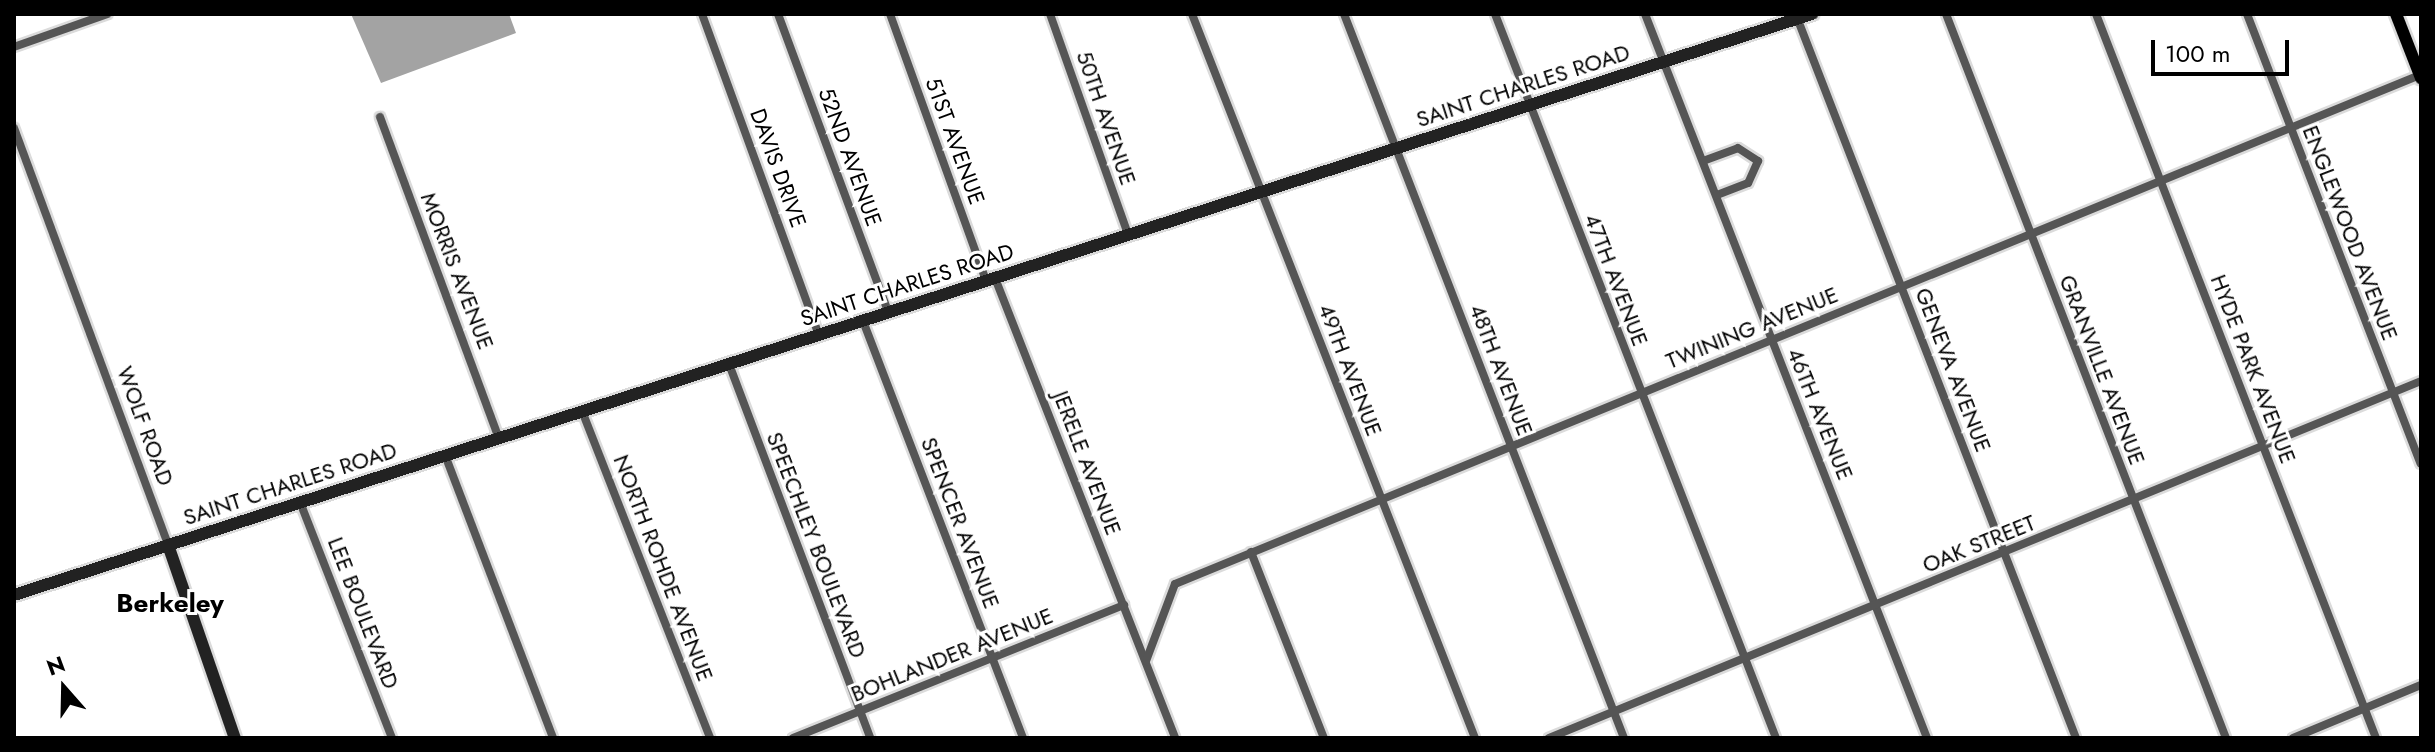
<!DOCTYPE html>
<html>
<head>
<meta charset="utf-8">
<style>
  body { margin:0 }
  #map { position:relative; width:2435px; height:752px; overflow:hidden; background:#fff; font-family:Jost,sans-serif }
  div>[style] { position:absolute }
  .water>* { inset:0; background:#a3a3a3 }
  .roads { filter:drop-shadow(2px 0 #dbdbdb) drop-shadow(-2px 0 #dbdbdb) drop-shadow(0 2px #dbdbdb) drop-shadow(0 -2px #dbdbdb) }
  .street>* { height:8px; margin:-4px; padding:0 4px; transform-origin:4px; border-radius:4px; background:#555 }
  .secondary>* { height:12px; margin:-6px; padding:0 6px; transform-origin:6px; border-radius:6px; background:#222 }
  .primary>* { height:12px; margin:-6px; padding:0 6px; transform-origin:6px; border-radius:6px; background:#000 }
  span { translate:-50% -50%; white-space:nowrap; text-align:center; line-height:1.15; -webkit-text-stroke:6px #fff; paint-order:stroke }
  .street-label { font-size:22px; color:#000 }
  .quarter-label { font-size:26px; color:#000; font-weight:700 }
  .frame { position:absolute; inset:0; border:16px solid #000; pointer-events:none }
  .north { position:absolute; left:24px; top:648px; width:80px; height:80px; -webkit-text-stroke:6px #fff; paint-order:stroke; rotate:340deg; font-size:22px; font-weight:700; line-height:32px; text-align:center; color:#000 }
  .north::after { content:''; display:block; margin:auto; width:28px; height:36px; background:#000; clip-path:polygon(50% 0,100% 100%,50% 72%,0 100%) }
  .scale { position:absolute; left:2151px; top:40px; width:138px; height:36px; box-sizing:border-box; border:4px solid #000; border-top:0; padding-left:10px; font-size:24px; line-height:28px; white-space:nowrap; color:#000; -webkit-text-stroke:6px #fff; paint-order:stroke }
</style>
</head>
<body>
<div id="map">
  <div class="water">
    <i style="clip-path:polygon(351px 14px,509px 14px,516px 33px,381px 83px)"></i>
  </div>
  <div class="roads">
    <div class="street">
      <i style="left:702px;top:14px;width:342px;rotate:70deg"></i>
      <i style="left:778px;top:14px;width:318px;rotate:69.7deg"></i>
      <i style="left:890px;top:14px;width:284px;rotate:70.2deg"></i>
      <i style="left:1050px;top:14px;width:233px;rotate:70.5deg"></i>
      <i style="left:1192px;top:14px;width:777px;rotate:68.65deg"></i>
      <i style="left:1344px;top:14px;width:776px;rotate:68.86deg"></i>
      <i style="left:1495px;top:14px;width:777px;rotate:68.79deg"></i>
      <i style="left:1645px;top:14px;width:777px;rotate:68.72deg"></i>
      <i style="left:1946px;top:14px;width:776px;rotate:68.86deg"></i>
      <i style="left:2096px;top:14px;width:776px;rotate:68.86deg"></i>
      <i style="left:2247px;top:14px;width:482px;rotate:68.9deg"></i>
      <i style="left:1796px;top:15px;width:775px;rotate:68.83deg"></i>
      <i style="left:14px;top:47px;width:99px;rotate:-19.5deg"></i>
      <i style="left:380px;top:117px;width:342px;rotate:69.7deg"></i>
      <i style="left:14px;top:128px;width:445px;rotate:69.7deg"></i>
      <i style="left:1703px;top:161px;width:37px;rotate:-20deg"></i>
      <i style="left:1738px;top:148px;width:24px;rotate:33deg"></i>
      <i style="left:1758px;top:161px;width:24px;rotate:114deg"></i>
      <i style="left:1748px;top:183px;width:34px;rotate:159deg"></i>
      <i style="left:995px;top:278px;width:494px;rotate:68.6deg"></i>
      <i style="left:863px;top:321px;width:447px;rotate:69deg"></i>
      <i style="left:729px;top:364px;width:400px;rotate:69.3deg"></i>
      <i style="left:582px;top:411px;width:351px;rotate:68.6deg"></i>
      <i style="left:445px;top:455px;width:303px;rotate:69.1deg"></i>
      <i style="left:300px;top:502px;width:253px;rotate:68.7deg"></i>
      <i style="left:1251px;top:552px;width:200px;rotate:68.6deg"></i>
      <i style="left:1146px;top:661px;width:82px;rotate:-69.4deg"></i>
      <i style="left:1175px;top:584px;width:1345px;rotate:-22.24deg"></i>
      <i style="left:793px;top:738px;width:357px;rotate:-21.9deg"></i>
      <i style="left:1549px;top:738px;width:942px;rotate:-22.26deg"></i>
      <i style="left:2293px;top:738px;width:139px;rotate:-22.5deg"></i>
    </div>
    <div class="secondary">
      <i style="left:168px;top:545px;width:204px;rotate:70.9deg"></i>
      <i style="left:14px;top:595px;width:1890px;rotate:-17.91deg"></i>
    </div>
    <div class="primary">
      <i style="left:2396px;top:14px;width:69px;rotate:68.7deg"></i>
    </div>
  </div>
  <div class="street-label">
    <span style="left:1523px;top:86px;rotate:-18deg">SAINT CHARLES ROAD</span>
    <span style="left:1106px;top:118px;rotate:71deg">50TH AVENUE</span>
    <span style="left:955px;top:141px;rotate:70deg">51ST AVENUE</span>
    <span style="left:850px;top:157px;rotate:70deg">52ND AVENUE</span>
    <span style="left:778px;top:168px;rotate:70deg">DAVIS DRIVE</span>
    <span style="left:2350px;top:233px;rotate:69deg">ENGLEWOOD AVENUE</span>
    <span style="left:457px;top:271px;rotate:69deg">MORRIS AVENUE</span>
    <span style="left:1616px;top:280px;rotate:69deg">47TH AVENUE</span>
    <span style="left:907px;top:285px;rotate:-18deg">SAINT CHARLES ROAD</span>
    <span style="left:1752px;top:328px;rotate:-22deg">TWINING AVENUE</span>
    <span style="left:2253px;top:369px;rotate:69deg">HYDE PARK AVENUE</span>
    <span style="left:1350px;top:370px;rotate:69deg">49TH AVENUE</span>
    <span style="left:1501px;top:370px;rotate:69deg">48TH AVENUE</span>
    <span style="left:1953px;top:370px;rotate:69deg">GENEVA AVENUE</span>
    <span style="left:2102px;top:370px;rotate:69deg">GRANVILLE AVENUE</span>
    <span style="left:1820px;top:414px;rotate:68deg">46TH AVENUE</span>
    <span style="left:145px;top:426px;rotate:70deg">WOLF ROAD</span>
    <span style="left:1087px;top:463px;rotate:69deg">JERELE AVENUE</span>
    <span style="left:290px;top:484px;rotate:-18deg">SAINT CHARLES ROAD</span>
    <span style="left:960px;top:523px;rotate:69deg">SPENCER AVENUE</span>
    <span style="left:1979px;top:544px;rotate:-22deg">OAK STREET</span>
    <span style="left:816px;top:545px;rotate:69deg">SPEECHLEY BOULEVARD</span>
    <span style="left:663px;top:568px;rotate:69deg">NORTH ROHDE AVENUE</span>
    <span style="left:363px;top:613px;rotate:69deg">LEE BOULEVARD</span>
    <span style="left:952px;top:655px;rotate:-22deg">BOHLANDER AVENUE</span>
  </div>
  <div class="quarter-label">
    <span style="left:170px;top:604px">Berkeley</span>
  </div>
  <div class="frame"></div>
  <div class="north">N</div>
  <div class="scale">100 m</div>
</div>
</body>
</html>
